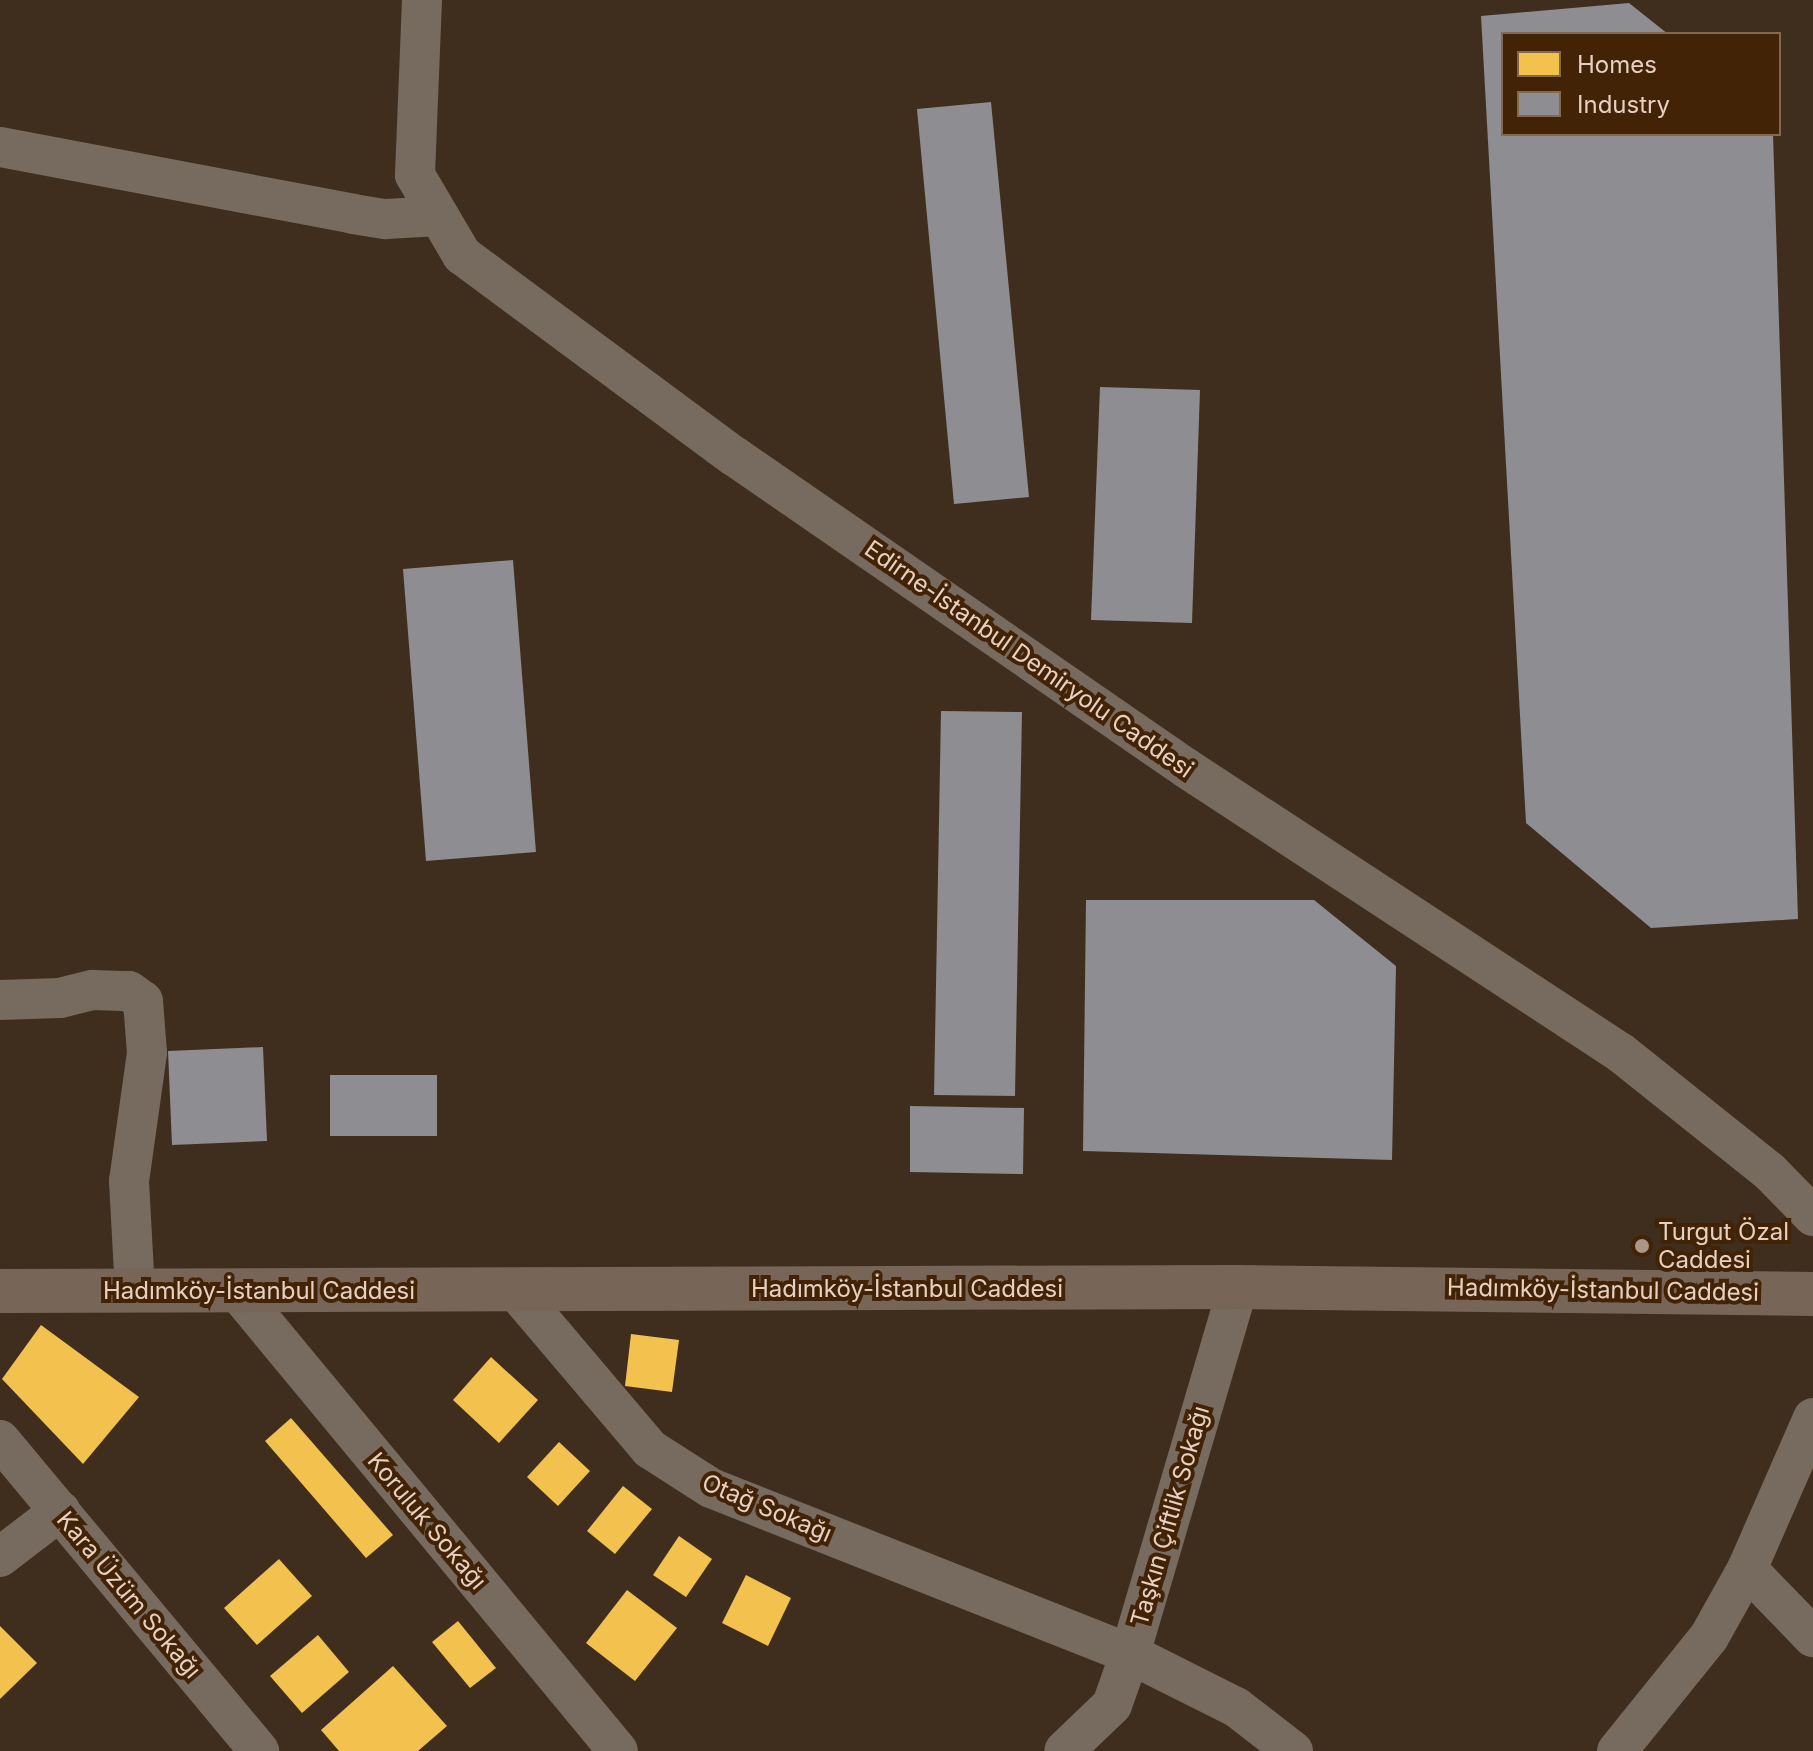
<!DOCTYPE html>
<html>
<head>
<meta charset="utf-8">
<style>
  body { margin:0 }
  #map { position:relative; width:1813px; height:1751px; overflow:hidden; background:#3f2e1e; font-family:Inter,sans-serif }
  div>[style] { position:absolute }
  .homes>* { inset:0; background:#f2c14e }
  .industry>* { inset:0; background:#8d8d92 }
  .minor>* { height:40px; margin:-20px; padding:0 20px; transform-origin:20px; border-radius:20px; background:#776a5f }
  .major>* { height:44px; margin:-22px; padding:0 22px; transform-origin:22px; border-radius:22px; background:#776657 }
  .dots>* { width:22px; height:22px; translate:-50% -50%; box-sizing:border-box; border:4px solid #422306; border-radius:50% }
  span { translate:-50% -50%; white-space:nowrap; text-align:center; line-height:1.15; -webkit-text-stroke:8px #422306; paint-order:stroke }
  .street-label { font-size:24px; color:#e5d0c1 }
  .poi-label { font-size:24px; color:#e5d0c1 }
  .left { translate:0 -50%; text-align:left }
  .legend { position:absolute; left:1501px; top:32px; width:280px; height:104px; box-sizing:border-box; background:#422306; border:2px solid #836851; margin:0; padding:10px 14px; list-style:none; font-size:24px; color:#e5d0c1 }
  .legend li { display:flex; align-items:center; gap:16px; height:40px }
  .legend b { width:40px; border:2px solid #836851 }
</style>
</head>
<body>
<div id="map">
  <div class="homes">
    <i style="clip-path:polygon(41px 1325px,139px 1397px,83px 1464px,2px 1379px)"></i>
    <i style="clip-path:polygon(631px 1334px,679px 1340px,672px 1392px,625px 1386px)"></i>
    <i style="clip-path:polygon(491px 1357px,538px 1400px,499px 1443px,453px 1400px)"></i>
    <i style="clip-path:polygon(291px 1418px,393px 1535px,366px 1558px,265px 1441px)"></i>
    <i style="clip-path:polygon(559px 1442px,590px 1471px,558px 1506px,527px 1477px)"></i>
    <i style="clip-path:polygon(623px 1486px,652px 1509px,615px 1554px,587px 1531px)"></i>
    <i style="clip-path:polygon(679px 1536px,712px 1559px,686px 1597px,653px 1575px)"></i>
    <i style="clip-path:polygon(279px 1559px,312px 1596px,257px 1645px,224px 1608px)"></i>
    <i style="clip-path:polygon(746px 1575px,791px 1598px,768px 1646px,722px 1623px)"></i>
    <i style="clip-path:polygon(627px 1590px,677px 1628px,635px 1681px,586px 1643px)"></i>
    <i style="clip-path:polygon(458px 1621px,496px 1668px,470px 1688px,432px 1642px)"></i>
    <i style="clip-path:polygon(0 1626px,37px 1663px,0 1699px)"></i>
    <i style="clip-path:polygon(318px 1635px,349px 1672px,302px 1713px,270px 1676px)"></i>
    <i style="clip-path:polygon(393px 1666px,447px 1726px,418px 1751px,339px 1751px,321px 1730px)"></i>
  </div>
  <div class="industry">
    <i style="clip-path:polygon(1629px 3px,1668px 34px,1503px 34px,1503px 134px,1773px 134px,1798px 919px,1651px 928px,1526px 823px,1481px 16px)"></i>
    <i style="clip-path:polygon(991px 102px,1029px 497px,954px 504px,917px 109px)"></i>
    <i style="clip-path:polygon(1100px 387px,1200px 390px,1192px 623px,1091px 620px)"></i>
    <i style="clip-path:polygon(513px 560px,536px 852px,426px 861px,403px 569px)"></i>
    <i style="clip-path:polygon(941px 711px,1022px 712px,1015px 1096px,934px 1095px)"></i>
    <i style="clip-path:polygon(1086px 900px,1314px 900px,1396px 966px,1392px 1160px,1083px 1151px)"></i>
    <i style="clip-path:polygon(263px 1047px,267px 1141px,172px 1145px,168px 1051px)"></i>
    <i style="clip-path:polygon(330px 1075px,437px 1075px,437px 1136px,330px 1136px)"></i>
    <i style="clip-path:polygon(910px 1106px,1024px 1108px,1023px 1174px,910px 1172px)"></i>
  </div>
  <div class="minor">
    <i style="left:422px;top:0;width:175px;rotate:92.3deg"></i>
    <i style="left:415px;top:175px;width:93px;rotate:59.6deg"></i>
    <i style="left:462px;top:255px;width:338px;rotate:36.5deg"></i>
    <i style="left:734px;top:456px;width:549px;rotate:34.62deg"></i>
    <i style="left:1186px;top:768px;width:520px;rotate:33.23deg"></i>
    <i style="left:1621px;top:1053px;width:189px;rotate:38.6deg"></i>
    <i style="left:1769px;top:1171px;width:63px;rotate:45.6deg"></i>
    <i style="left:0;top:147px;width:359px;rotate:10.7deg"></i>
    <i style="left:353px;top:214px;width:33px;rotate:9deg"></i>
    <i style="left:386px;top:219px;width:53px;rotate:-3.2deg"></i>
    <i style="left:0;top:1000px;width:60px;rotate:-1.9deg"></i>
    <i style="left:60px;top:998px;width:34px;rotate:-14deg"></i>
    <i style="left:93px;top:990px;width:36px;rotate:2deg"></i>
    <i style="left:129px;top:991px;width:17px;rotate:36deg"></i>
    <i style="left:143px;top:1001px;width:52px;rotate:85.6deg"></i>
    <i style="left:147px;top:1053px;width:129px;rotate:98deg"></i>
    <i style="left:129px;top:1181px;width:110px;rotate:86.9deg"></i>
    <i style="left:1238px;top:1287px;width:383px;rotate:106.4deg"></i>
    <i style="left:1130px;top:1654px;width:119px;rotate:26.6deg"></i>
    <i style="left:1236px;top:1707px;width:72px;rotate:37.7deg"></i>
    <i style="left:237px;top:1291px;width:597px;rotate:50.37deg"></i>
    <i style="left:516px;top:1291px;width:207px;rotate:49.7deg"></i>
    <i style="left:650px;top:1449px;width:72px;rotate:32.6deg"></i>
    <i style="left:711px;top:1488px;width:451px;rotate:21.6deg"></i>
    <i style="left:1130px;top:1654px;width:54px;rotate:109.4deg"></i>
    <i style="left:1112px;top:1705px;width:66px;rotate:136.2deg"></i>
    <i style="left:1813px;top:1418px;width:165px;rotate:113.6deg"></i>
    <i style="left:1747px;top:1569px;width:95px;rotate:45.9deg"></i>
    <i style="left:0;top:1440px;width:405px;rotate:50.2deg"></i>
    <i style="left:0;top:1557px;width:76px;rotate:-37.5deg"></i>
    <i style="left:1617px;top:1751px;width:146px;rotate:-51.1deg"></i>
    <i style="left:1709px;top:1637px;width:78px;rotate:-60.8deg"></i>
  </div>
  <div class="major">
    <i style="left:0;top:1291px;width:1238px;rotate:-0.19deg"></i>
    <i style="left:1238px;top:1287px;width:575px;rotate:0.7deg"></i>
  </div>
  <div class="dots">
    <i style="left:1642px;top:1246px;background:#ab9788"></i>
  </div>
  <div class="street-label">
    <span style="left:1029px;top:659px;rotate:35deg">Edirne-İstanbul Demiryolu Caddesi</span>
    <span style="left:907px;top:1289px">Hadımköy-İstanbul Caddesi</span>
    <span style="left:1603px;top:1290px;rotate:1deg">Hadımköy-İstanbul Caddesi</span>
    <span style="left:259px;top:1291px">Hadımköy-İstanbul Caddesi</span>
    <span style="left:767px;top:1508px;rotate:23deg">Otağ Sokağı</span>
    <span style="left:1170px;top:1516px;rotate:-74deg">Taşkın Çiftlik Sokağı</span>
    <span style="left:427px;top:1521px;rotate:50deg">Koruluk Sokağı</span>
    <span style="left:129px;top:1595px;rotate:50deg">Kara Üzüm Sokağı</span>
  </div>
  <div class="poi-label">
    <span class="left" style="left:1658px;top:1246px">Turgut Özal<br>Caddesi</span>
  </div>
  <ul class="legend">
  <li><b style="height:22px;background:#f2c14e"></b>Homes</li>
  <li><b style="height:22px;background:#8d8d92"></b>Industry</li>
  </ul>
</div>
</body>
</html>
